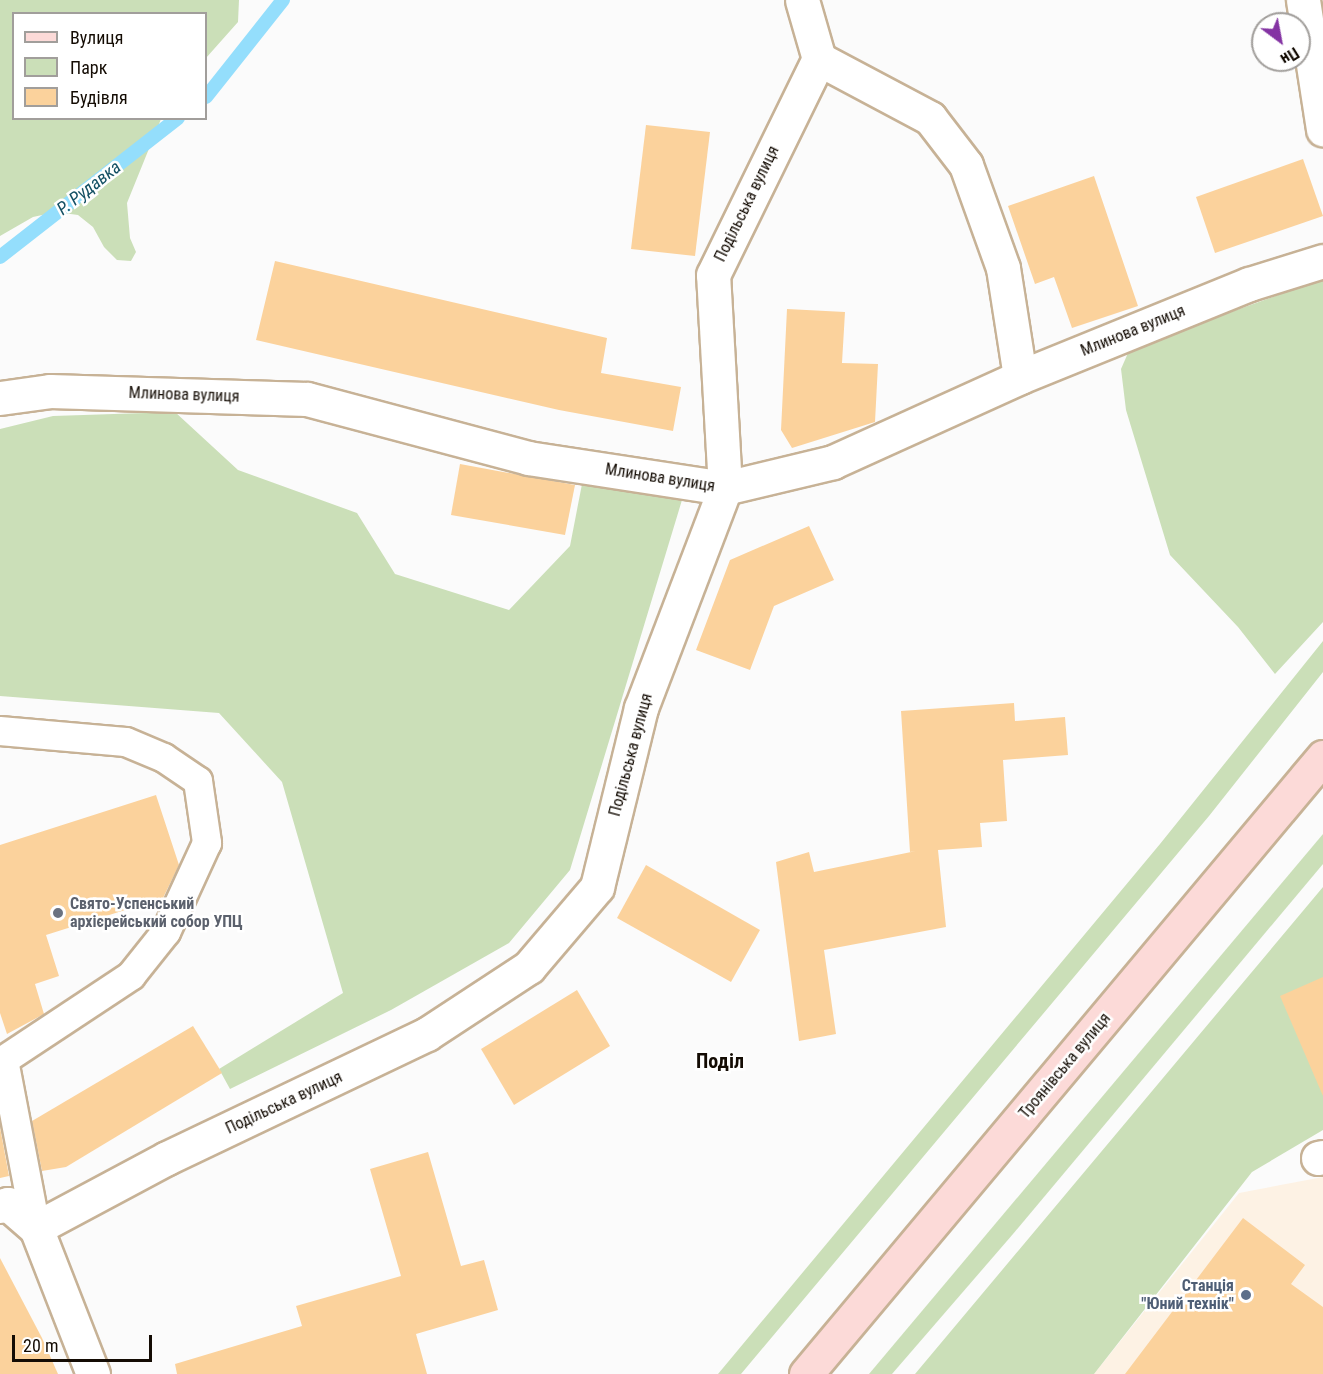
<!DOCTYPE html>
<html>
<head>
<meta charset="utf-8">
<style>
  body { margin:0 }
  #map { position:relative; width:1323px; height:1374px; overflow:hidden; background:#fbfbfb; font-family:"Roboto Condensed",sans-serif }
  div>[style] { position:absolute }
  .built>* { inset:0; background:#fdf2e4 }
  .green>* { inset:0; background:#cbdfb8 }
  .stream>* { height:14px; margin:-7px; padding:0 7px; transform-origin:7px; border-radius:7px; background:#94defc }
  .building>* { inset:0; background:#fbd29c }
  .roads { filter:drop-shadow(2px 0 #c7b296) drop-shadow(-2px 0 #c7b296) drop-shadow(0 2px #c7b296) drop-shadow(0 -2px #c7b296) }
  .lane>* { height:28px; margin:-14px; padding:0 14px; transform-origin:14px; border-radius:14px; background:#fff }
  .street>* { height:33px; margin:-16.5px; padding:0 16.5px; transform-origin:16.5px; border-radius:16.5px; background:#fff }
  .secondary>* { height:33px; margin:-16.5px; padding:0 16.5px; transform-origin:16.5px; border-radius:16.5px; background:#fcdad8 }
  .dots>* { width:16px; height:16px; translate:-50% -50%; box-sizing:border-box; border:3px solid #fff; border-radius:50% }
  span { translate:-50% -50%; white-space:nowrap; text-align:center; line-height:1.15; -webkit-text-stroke:5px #fff; paint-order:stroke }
  .street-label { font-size:16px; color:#140c04 }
  .worship-label { font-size:16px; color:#5b616d; font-weight:700 }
  .left { translate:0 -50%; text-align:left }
  .service-label { font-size:16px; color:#4e5e75; font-weight:700 }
  .right { translate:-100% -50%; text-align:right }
  .water-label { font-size:18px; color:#135064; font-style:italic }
  .quarter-label { font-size:20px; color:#140c04; font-weight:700 }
  .legend { position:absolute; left:12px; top:12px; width:195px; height:108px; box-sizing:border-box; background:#fff; border:2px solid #a19e9b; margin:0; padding:8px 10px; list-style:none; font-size:18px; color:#140c04 }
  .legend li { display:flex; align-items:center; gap:12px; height:30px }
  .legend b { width:30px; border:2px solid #a19e9b }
  .north { position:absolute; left:1251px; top:12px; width:60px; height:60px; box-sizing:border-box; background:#fff; border:2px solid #a19e9b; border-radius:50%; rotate:148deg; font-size:16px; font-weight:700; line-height:24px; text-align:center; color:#140c04 }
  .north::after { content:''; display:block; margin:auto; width:21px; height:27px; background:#8433a3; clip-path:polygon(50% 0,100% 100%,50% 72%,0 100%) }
  .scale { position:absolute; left:12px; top:1335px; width:140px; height:27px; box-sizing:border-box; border:3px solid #140c04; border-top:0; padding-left:8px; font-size:18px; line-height:21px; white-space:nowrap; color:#140c04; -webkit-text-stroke:4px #fff; paint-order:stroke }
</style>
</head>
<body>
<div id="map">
  <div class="built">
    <i style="clip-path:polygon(1323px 1177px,1323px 1374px,1094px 1374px,1239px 1193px)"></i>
  </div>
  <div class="green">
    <i style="clip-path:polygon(0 0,239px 0,238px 22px,206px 58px,206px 14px,14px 14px,14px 118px,161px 119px,127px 203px,130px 238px,136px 252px,131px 261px,117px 260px,104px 247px,93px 227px,78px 215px,56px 212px,33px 217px,0 236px)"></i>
    <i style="clip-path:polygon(1323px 279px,1323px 622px,1275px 674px,1238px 627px,1170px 555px,1126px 410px,1121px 369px,1128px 353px,1142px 344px)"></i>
    <i style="clip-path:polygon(175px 412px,238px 470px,357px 513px,395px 574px,509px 610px,570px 546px,582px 484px,682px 500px,570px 870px,509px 943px,391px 1010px,230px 1089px,219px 1069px,343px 993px,282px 782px,219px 713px,0 696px,0 429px,53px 416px)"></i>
    <i style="clip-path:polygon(1323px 641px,1323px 672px,1209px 816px,741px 1374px,718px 1374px,1160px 844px)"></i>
    <i style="clip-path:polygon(1323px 834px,1323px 864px,1013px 1234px,892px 1374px,869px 1374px)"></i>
    <i style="clip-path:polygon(1323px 887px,1323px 1130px,1252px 1172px,1094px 1374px,915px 1374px)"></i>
  </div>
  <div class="stream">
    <i style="left:206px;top:97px;width:124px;rotate:-51.6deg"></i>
    <i style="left:0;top:257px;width:226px;rotate:-38deg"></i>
  </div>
  <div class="building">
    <i style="clip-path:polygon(646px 125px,710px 132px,695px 256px,631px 249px)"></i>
    <i style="clip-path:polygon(1303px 159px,1323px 216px,1215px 253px,1196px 197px)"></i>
    <i style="clip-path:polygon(1094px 176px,1138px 306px,1072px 328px,1054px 277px,1035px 284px,1008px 206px)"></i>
    <i style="clip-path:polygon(275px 261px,607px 338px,601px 373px,681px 387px,673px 431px,559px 410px,256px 340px)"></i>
    <i style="clip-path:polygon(787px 309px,845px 312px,842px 363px,878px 364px,875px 422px,792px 448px,781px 430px)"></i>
    <i style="clip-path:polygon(460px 464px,575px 485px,565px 535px,451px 515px)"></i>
    <i style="clip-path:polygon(809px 526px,834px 580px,774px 606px,750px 670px,696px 650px,730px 560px)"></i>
    <i style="clip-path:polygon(1014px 703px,1015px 721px,1065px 717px,1068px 755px,1003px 760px,1007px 821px,980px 823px,982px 847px,938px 850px,946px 927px,824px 950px,836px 1034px,799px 1041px,776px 862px,809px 852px,814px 872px,916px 851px,910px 852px,901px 711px)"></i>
    <i style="clip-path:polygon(156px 795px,179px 865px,163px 898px,46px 935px,59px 976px,35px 984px,44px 1014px,7px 1034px,0 1013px,0 845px)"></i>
    <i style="clip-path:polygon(646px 865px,760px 930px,731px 982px,617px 918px)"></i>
    <i style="clip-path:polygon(1323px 977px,1323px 1096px,1280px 996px)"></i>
    <i style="clip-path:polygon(577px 990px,610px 1046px,514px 1105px,481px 1049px)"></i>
    <i style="clip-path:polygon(193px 1026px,222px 1073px,66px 1167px,42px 1171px,32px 1121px)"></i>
    <i style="clip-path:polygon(0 1127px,9px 1176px,0 1178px)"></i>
    <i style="clip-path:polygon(428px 1152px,461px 1266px,484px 1260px,498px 1310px,416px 1334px,427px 1374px,177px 1374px,175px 1364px,302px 1326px,296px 1306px,401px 1276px,370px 1169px)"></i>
    <i style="clip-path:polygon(1243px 1218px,1305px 1265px,1291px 1284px,1323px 1307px,1323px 1374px,1125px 1374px)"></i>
    <i style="clip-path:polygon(0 1258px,42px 1338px,58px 1374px,0 1374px)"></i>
  </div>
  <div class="roads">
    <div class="lane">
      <i style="left:0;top:731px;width:126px;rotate:5deg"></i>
      <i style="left:126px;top:742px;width:41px;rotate:22.8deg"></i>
      <i style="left:164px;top:758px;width:41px;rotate:34.1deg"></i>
      <i style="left:198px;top:781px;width:63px;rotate:81.7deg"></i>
      <i style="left:207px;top:843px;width:98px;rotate:114.7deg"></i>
      <i style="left:166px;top:932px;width:56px;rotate:128.5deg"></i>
      <i style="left:131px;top:976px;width:152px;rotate:146.5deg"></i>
      <i style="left:4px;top:1060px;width:171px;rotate:79.2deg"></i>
    </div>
    <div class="street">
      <i style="left:1303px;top:0;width:131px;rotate:81.2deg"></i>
      <i style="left:819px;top:59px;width:126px;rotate:28deg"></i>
      <i style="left:930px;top:118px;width:59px;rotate:52.5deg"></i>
      <i style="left:966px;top:165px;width:109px;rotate:70.2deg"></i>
      <i style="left:1003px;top:268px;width:110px;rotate:81.1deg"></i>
      <i style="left:0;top:398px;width:50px;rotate:-8deg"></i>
      <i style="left:50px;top:391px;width:257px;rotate:1.8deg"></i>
      <i style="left:307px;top:399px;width:229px;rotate:14.9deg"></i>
      <i style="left:528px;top:458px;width:199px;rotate:8.7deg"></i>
      <i style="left:725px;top:488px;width:111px;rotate:-13.5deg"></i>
      <i style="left:833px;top:462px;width:205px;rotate:-24.4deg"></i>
      <i style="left:1020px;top:377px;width:247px;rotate:-22.1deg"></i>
      <i style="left:1249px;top:284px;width:77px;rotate:-17.3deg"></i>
      <i style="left:1318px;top:1158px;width:5px;rotate:-11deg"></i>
      <i style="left:0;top:1206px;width:8px;rotate:-14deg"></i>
      <i style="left:8px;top:1204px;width:37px;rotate:41deg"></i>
      <i style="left:93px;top:1374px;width:157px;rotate:-111.3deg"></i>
      <i style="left:36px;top:1228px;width:149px;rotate:-28.1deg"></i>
      <i style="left:167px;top:1158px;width:288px;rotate:-25.5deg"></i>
      <i style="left:427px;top:1034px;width:122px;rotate:-33.3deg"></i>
      <i style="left:529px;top:967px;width:105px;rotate:-49.6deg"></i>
      <i style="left:597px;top:887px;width:184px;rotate:-76.2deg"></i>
      <i style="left:641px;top:708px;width:235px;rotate:-69.1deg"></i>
      <i style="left:725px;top:488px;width:213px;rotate:-93.2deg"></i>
      <i style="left:713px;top:275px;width:241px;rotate:-63.9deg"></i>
      <i style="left:819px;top:59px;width:61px;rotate:-106.1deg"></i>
    </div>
    <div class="secondary">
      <i style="left:806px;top:1374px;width:805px;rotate:-50.04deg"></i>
    </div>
  </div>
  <div class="dots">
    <i style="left:58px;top:913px;background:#6b7280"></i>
    <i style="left:1246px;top:1295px;background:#5c6f8a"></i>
  </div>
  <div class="street-label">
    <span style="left:747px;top:204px;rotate:-64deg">Подільська вулиця</span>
    <span style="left:1133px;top:331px;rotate:-22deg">Млинова вулиця</span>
    <span style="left:184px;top:395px;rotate:2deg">Млинова вулиця</span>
    <span style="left:660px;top:478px;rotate:9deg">Млинова вулиця</span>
    <span style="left:631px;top:755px;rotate:-75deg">Подільська вулиця</span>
    <span style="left:1065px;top:1066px;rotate:-50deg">Троянівська вулиця</span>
    <span style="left:284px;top:1103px;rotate:-25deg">Подільська вулиця</span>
  </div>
  <div class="worship-label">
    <span class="left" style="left:70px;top:913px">Свято-Успенський<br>архієрейський собор УПЦ</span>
  </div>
  <div class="service-label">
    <span class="right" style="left:1234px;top:1295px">Станція<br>"Юний технік"</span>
  </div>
  <div class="water-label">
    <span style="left:89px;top:188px;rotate:-38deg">Р. Рудавка</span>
  </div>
  <div class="quarter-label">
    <span style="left:720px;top:1061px">Поділ</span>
  </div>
  <ul class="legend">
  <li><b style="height:8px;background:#fcdad8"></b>Вулиця</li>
  <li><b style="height:16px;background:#cbdfb8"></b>Парк</li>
  <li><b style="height:16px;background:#fbd29c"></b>Будівля</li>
  </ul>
  <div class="north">Пн</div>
  <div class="scale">20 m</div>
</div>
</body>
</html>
